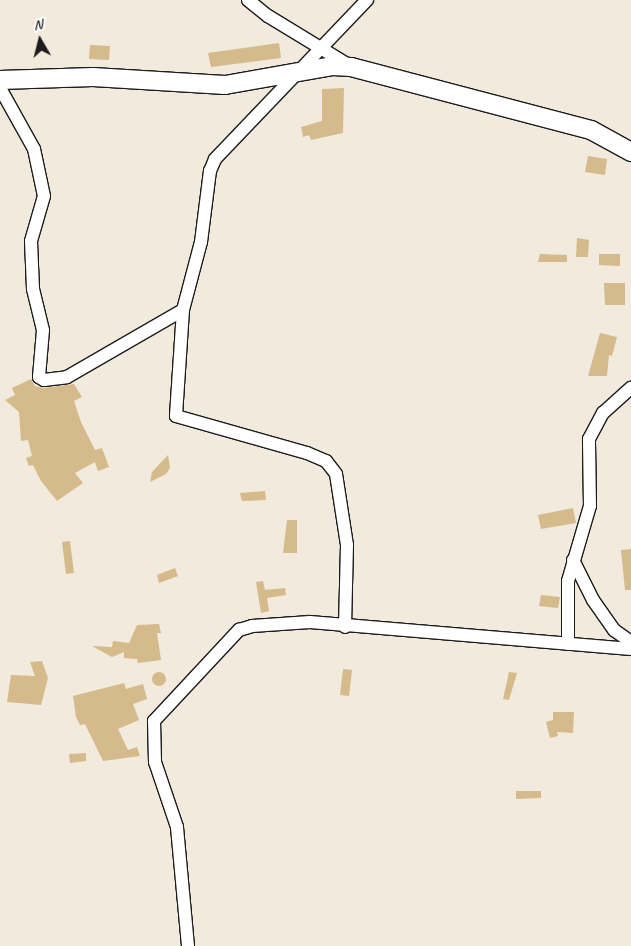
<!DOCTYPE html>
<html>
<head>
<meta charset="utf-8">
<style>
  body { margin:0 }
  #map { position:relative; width:631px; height:946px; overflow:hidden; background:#f2eadc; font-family:Caveat,sans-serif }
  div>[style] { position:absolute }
  .building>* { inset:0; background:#d5ba8b }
  .round { border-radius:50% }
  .roads { filter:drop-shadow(1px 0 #1c1c1c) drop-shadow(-1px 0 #1c1c1c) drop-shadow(0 1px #1c1c1c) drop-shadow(0 -1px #1c1c1c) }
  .street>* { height:12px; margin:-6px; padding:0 6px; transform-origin:6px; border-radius:6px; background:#fff }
  .secondary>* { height:18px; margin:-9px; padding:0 9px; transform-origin:9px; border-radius:9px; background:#fff }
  span { translate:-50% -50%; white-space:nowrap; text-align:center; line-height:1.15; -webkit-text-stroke:4px #fff; paint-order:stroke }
  .north { position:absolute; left:15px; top:15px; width:50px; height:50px; -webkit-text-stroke:4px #fff; paint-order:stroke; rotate:352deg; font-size:14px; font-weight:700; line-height:20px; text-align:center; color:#1c1c1c }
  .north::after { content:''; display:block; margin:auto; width:18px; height:22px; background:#1c1c1c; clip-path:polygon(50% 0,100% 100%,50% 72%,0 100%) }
</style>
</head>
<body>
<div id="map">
  <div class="building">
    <i style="clip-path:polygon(279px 43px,281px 58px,211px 67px,208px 53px)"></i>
    <i style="clip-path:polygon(90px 45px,110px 46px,109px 60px,89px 59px)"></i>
    <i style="clip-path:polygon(344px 88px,343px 133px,311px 140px,309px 135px,303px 137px,301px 127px,322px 121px,322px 89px)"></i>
    <i style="clip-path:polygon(588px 156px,607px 159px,605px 175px,585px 172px)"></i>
    <i style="clip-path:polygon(577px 238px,589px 240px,588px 257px,576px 257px)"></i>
    <i style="clip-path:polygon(540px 254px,567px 255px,567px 262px,538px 262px)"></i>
    <i style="clip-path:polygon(599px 254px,620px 254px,620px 266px,599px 265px)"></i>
    <i style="clip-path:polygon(604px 283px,625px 283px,625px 305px,605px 305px)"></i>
    <i style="clip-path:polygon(600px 333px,617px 337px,612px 356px,609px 355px,607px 376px,588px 376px)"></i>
    <i style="clip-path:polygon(31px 379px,35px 386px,44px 388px,74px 384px,82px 397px,74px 401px,81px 422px,95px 450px,102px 448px,109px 467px,98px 471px,95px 462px,75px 473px,83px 483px,57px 501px,41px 481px,33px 465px,29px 466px,26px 458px,32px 456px,28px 440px,21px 441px,19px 412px,5px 400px,15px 395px,12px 388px)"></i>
    <i style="clip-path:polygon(168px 455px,170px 468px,166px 474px,150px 482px,152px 472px)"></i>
    <i style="clip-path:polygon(265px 491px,266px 500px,242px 501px,240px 493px)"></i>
    <i style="clip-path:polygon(573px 508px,576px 523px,541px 529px,538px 515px)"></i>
    <i style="clip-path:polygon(287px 520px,297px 520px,297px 553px,283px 553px)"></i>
    <i style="clip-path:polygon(70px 541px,74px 573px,66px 574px,62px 542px)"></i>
    <i style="clip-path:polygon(631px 549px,631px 590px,625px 590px,621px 550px)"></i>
    <i style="clip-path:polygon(175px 568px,178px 576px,159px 583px,157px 575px)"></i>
    <i style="clip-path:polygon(263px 581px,265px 590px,285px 588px,286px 595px,267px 598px,269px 611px,261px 613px,256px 582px)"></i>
    <i style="clip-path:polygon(541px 595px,560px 597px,558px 608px,539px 606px)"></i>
    <i style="clip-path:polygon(159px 624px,161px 633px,157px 633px,161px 660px,138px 663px,137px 659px,124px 658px,124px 652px,112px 657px,92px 646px,112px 647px,113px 641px,129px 643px,137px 625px)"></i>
    <i style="clip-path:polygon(42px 661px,48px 678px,41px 705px,7px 702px,11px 675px,35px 676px,30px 662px)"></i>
    <i style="clip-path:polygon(343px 669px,352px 670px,349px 696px,340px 695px)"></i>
    <i class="round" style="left:152px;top:672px;width:14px;height:14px"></i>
    <i style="clip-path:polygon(509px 672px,517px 673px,509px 700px,503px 699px)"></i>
    <i style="clip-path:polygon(124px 683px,126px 689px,143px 684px,147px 699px,133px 704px,139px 720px,118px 729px,128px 750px,137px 747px,140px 756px,103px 761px,85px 724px,80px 725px,76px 717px,73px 696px)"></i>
    <i style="clip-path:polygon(553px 712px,574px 712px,573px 733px,557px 732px,558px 736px,550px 738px,546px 722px,553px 720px)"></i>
    <i style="clip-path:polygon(86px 753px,86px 761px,70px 763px,69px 754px)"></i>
    <i style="clip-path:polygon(516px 791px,541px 791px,541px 798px,516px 799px)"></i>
  </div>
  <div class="roads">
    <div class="street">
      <i style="left:248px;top:0;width:26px;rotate:39deg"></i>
      <i style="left:268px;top:16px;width:92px;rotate:31.3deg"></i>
      <i style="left:0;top:88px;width:70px;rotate:60.9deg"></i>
      <i style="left:34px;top:149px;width:48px;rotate:78deg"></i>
      <i style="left:44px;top:196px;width:47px;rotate:106.1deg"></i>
      <i style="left:31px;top:241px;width:48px;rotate:87.6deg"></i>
      <i style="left:33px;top:289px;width:42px;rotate:76.3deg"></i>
      <i style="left:43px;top:330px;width:47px;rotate:94.9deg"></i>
      <i style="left:39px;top:377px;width:6px;rotate:31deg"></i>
      <i style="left:44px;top:380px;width:23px;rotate:-7deg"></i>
      <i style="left:67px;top:377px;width:134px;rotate:-30deg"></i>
      <i style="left:183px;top:310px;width:70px;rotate:-75.2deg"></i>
      <i style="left:201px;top:242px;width:72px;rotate:-82.8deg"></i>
      <i style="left:210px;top:171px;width:13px;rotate:-67deg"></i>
      <i style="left:215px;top:159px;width:220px;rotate:-46.3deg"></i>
      <i style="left:183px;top:310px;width:106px;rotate:93.8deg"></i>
      <i style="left:176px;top:416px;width:136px;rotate:15.8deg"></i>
      <i style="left:307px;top:453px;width:21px;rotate:23deg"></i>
      <i style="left:326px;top:461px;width:16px;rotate:52deg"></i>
      <i style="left:336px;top:474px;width:72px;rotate:81.2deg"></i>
      <i style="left:347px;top:545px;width:82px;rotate:91.4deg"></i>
      <i style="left:573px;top:560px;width:45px;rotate:63.4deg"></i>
      <i style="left:593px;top:600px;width:37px;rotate:55deg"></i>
      <i style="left:614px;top:630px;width:21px;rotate:35deg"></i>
      <i style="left:568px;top:644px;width:63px;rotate:-90deg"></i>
      <i style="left:568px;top:581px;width:78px;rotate:-73.7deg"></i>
      <i style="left:590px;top:506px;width:67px;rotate:-90.9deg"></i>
      <i style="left:589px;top:439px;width:30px;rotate:-62deg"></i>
      <i style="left:603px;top:413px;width:38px;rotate:-42deg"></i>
      <i style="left:188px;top:946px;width:120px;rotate:-95.3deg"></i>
      <i style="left:177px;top:827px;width:69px;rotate:-108.7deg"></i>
      <i style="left:155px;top:762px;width:41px;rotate:-91.4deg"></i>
      <i style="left:154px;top:721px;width:125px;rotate:-47deg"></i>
      <i style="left:239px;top:630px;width:14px;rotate:-17deg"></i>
      <i style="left:252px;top:626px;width:58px;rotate:-3.9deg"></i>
      <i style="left:310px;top:622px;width:322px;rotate:4.8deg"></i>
    </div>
    <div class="secondary">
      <i style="left:0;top:80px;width:93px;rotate:-1.8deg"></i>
      <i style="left:93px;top:77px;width:132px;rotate:3.5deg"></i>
      <i style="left:225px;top:85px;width:110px;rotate:-10deg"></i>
      <i style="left:333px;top:66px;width:18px;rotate:3deg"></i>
      <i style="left:351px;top:67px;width:248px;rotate:14.7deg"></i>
      <i style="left:591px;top:130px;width:46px;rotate:28.8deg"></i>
    </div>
  </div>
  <div class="north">N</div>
</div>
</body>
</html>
